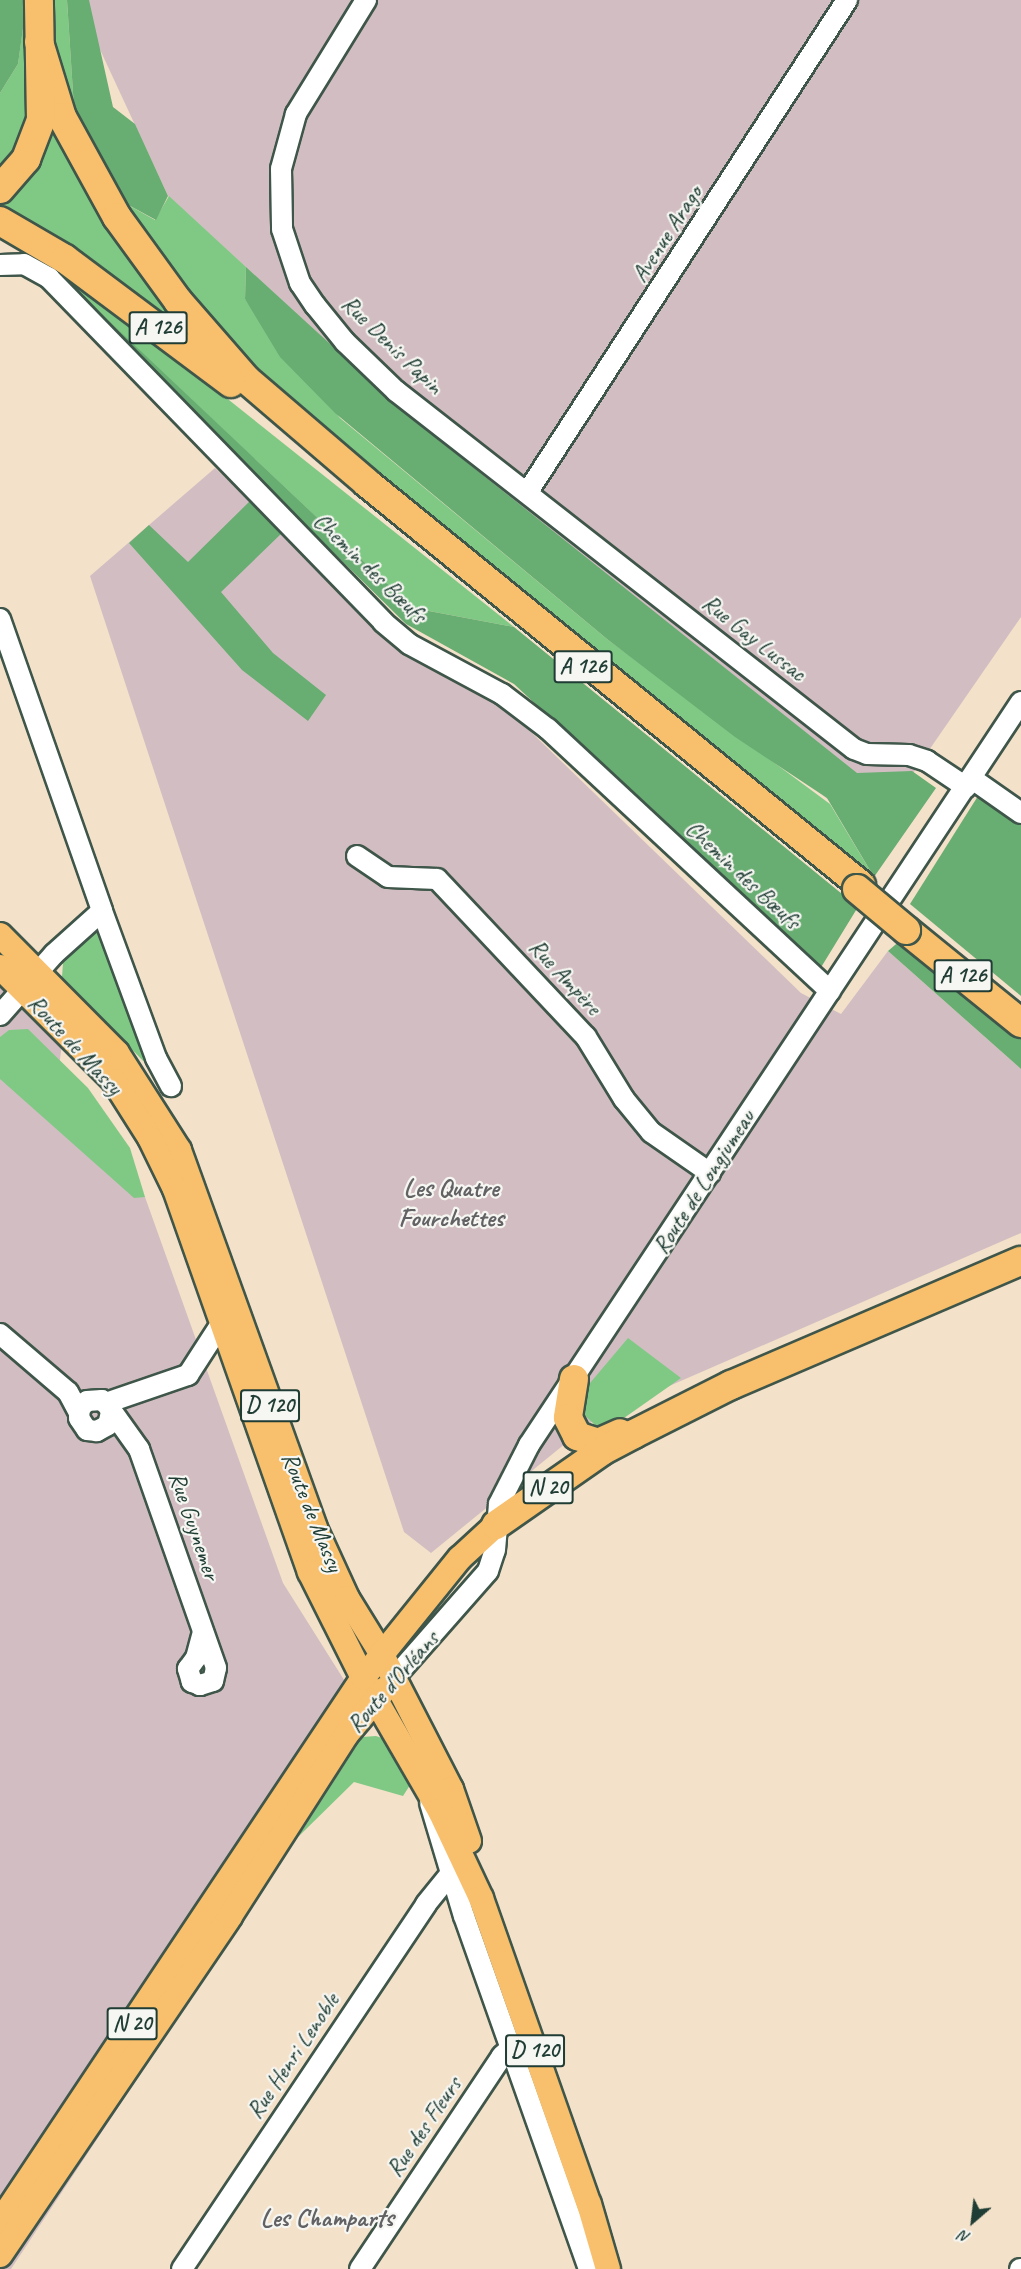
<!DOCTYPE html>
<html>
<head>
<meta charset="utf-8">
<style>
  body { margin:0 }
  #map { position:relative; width:1021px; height:2269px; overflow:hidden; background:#f4e1c9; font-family:Caveat,sans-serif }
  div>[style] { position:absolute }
  .industrial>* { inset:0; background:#d2bec2 }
  .green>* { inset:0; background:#80c985 }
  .forest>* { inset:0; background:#68ad72 }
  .roads { filter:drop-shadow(2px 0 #3f564a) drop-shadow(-2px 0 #3f564a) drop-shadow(0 2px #3f564a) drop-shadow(0 -2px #3f564a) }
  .minor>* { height:20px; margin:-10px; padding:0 10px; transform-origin:10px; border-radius:10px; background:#fff }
  .major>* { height:24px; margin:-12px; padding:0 12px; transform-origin:12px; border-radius:12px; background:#f8bf6c }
  .highway>* { height:28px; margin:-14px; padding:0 14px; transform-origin:14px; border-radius:14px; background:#f8bf6c }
  .bridges { filter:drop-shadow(2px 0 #3f564a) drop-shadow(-2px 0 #3f564a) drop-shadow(0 2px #3f564a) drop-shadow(0 -2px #3f564a) }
  .highway-bridge>* { height:28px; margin:-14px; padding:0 14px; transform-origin:14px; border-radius:14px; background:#f8bf6c }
  span { translate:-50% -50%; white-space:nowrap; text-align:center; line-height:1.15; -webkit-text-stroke:4.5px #f6f6f2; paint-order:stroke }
  .shield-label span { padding:2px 4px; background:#f6f6f2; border:2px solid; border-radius:4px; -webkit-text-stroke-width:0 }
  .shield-label { font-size:22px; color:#1f3d34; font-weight:700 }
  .street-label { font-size:24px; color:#1f3d34 }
  .neighbourhood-label { font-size:26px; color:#626164; font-weight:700 }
  .north { position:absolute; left:943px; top:2191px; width:60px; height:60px; -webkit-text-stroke:4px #f6f6f2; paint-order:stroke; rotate:208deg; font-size:16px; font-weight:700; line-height:24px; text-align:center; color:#1f3d34 }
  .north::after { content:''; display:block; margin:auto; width:21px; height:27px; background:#1f3d34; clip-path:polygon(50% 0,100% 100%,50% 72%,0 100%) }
</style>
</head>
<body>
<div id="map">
  <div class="industrial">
    <i style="clip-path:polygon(77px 0,1021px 0,1021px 617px,869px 837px,168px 196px)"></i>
    <i style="clip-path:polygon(215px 468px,386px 630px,502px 704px,801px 993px,841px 1014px,888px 951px,1021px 1069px,1021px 1233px,598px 1417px,431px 1553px,404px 1532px,90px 576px)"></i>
    <i style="clip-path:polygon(0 967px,64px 1028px,55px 1099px,145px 1197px,283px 1583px,363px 1710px,290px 1848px,11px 2269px,0 2269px)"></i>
  </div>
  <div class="green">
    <i style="clip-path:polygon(53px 0,67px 0,74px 108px,58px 70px)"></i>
    <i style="clip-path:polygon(23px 27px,30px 104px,24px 140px,0 176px,0 93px,18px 64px)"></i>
    <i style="clip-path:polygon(52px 115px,217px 362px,0 211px,0 202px)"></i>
    <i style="clip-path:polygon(169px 196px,246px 267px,245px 299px,340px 418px,607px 639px,830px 804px,874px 877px,857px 869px,330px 441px,236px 354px,186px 297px,121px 201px,155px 220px)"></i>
    <i style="clip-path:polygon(54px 270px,102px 299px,514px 627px,413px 608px)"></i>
    <i style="clip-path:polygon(101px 928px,148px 1066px,62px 977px,63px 963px,70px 952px)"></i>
    <i style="clip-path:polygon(28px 1029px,88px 1088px,130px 1148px,145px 1197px,134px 1198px,0 1079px,0 1037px,9px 1030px)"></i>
    <i style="clip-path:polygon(628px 1338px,681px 1378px,624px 1418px,597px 1427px,577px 1408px,585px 1389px)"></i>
    <i style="clip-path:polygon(376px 1736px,385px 1739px,412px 1782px,403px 1796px,354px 1782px,298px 1837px,362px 1737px)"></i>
  </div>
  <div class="forest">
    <i style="clip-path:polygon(0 0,27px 0,18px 64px,0 93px)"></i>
    <i style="clip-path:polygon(67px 0,89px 0,113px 107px,135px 124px,168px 196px,156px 220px,121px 201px,74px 108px)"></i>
    <i style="clip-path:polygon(34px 247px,102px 299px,57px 272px,413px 608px,514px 627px,858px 907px,820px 969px,514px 684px,406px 624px,45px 268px,27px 256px)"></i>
    <i style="clip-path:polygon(246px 267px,410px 417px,857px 773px,912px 771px,936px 788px,874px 877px,827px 798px,735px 737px,607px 639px,335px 413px,280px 357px,245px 299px)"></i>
    <i style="clip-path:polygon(250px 501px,283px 532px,221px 592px,273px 653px,326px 695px,308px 721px,242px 670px,129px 543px,149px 525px,188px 562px)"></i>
    <i style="clip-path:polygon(978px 796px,1021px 823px,1021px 996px,910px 904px)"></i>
    <i style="clip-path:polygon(902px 939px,1021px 1038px,1021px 1069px,888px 951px)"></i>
  </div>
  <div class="roads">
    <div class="minor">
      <i style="left:366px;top:0;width:134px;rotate:121.6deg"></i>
      <i style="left:296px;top:114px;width:57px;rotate:105.3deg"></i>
      <i style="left:281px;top:169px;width:60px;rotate:89deg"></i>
      <i style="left:282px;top:229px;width:57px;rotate:71.6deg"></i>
      <i style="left:300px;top:283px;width:27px;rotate:56deg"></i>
      <i style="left:315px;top:305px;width:48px;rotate:51deg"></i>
      <i style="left:345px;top:342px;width:71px;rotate:43.9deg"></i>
      <i style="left:396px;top:391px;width:581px;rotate:38.01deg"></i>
      <i style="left:854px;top:749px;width:14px;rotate:21deg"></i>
      <i style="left:867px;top:754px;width:42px;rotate:1.4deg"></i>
      <i style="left:909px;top:755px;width:19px;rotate:18deg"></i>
      <i style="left:927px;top:761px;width:47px;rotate:33.7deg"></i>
      <i style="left:0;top:265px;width:24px;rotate:-2deg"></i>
      <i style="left:24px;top:264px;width:29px;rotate:29deg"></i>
      <i style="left:49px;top:278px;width:479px;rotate:45.8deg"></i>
      <i style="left:383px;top:622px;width:34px;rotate:40deg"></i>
      <i style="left:409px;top:644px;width:106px;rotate:28.3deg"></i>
      <i style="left:502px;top:694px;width:58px;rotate:37.3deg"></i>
      <i style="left:548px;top:729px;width:385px;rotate:42.9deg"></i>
      <i style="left:527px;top:493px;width:588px;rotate:-57.01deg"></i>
      <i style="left:0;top:619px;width:309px;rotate:70.7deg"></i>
      <i style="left:102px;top:911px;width:157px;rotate:69.8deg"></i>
      <i style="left:156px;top:1058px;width:32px;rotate:62deg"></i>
      <i style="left:971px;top:778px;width:61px;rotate:35deg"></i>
      <i style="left:357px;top:856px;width:37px;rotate:34deg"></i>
      <i style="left:388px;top:877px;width:49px;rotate:2.3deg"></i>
      <i style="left:437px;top:879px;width:217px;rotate:46.7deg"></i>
      <i style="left:586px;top:1037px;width:73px;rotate:58.5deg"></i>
      <i style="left:624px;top:1099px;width:43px;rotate:50.7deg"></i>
      <i style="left:651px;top:1132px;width:72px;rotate:34.8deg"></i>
      <i style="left:0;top:1015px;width:81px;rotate:-48.5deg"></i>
      <i style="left:54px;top:954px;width:64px;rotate:-41.9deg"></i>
      <i style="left:0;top:1334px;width:89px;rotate:40.5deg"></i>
      <i style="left:68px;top:1392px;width:24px;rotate:62deg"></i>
      <i style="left:106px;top:1403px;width:87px;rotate:-18.9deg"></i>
      <i style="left:188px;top:1375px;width:61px;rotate:-57.1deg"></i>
      <i style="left:111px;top:1412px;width:13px;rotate:103deg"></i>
      <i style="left:108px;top:1425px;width:13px;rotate:151deg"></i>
      <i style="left:97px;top:1431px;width:10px;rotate:-174deg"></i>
      <i style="left:87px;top:1430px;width:14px;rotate:-124deg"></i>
      <i style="left:79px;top:1418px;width:10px;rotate:-84deg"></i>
      <i style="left:80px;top:1408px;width:10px;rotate:-45deg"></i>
      <i style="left:87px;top:1401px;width:15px;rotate:-4deg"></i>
      <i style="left:102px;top:1400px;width:10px;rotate:45deg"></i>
      <i style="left:109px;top:1407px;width:52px;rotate:54.5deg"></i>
      <i style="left:139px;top:1449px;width:232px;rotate:70.6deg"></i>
      <i style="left:216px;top:1668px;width:13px;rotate:103deg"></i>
      <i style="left:213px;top:1681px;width:14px;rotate:163deg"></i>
      <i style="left:200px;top:1685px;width:9px;rotate:-159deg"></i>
      <i style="left:192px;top:1682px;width:14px;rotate:-107deg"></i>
      <i style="left:188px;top:1669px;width:14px;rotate:-54deg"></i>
      <i style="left:196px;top:1658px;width:27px;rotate:-75deg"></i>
      <i style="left:394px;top:1678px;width:142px;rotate:-48.7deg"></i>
      <i style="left:488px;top:1571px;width:22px;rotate:-72deg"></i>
      <i style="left:495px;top:1550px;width:46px;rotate:-85deg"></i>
      <i style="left:499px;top:1504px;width:66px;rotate:-63deg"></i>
      <i style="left:529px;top:1445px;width:891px;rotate:-56.49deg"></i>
      <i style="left:430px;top:1803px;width:118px;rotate:73.3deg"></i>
      <i style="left:464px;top:1916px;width:374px;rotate:70.5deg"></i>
      <i style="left:182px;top:2269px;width:439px;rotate:-56.2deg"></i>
      <i style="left:426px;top:1904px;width:38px;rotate:-51deg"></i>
      <i style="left:360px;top:2269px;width:256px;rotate:-56.3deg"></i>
      <i style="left:502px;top:2056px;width:15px;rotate:-42deg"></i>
      <i style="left:1020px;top:2269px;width:1px"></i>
    </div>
    <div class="major">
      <i style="left:0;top:935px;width:166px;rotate:45.2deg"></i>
      <i style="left:117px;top:1053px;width:115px;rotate:57.4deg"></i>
      <i style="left:179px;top:1150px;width:400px;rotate:70.2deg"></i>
      <i style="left:314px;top:1526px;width:79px;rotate:65.4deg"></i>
      <i style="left:347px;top:1598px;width:65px;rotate:58.3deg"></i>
      <i style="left:381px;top:1653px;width:153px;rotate:62.8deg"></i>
      <i style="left:451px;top:1789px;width:55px;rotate:70.9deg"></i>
      <i style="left:0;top:967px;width:161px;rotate:45deg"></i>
      <i style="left:114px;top:1081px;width:67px;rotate:57.7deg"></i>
      <i style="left:150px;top:1138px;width:57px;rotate:63.9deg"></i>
      <i style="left:175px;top:1189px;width:406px;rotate:70.6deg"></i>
      <i style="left:310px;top:1572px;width:119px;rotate:63.4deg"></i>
      <i style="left:363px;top:1678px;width:154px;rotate:59.9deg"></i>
      <i style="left:440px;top:1811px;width:96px;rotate:64.8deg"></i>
      <i style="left:481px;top:1898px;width:324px;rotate:70.6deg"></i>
      <i style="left:589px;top:2204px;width:68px;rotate:73.7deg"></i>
      <i style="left:0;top:2222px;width:654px;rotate:-56.29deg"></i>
      <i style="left:363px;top:1678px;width:154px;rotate:-51.1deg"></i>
      <i style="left:460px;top:1558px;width:49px;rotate:-42.5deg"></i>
      <i style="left:0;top:2255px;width:410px;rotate:-55.8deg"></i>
      <i style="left:230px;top:1916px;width:215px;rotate:-57.3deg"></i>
      <i style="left:346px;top:1735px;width:60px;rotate:-49.7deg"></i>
    </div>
    <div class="highway">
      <i style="left:39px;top:42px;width:78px;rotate:73deg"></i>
      <i style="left:62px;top:117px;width:114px;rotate:61.2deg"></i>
      <i style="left:117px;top:217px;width:104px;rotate:54deg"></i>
      <i style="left:178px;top:301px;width:105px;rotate:48.9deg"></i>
      <i style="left:247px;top:380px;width:158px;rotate:40.6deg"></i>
      <i style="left:367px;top:483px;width:637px;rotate:39.14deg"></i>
      <i style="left:0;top:189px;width:40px;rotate:-49deg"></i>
      <i style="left:26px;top:159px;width:42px;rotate:-69deg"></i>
      <i style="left:41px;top:120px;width:120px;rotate:-91deg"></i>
      <i style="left:0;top:221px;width:75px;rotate:30.3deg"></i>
      <i style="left:65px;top:259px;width:207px;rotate:36.8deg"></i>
      <i style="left:906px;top:930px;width:148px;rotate:39deg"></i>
      <i style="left:574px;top:1379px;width:39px;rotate:99deg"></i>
      <i style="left:568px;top:1418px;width:20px;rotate:63deg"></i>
      <i style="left:577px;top:1436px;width:22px;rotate:18deg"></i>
      <i style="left:598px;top:1443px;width:24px;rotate:-24deg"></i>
      <i style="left:496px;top:1525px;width:129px;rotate:-34.9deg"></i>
      <i style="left:602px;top:1451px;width:36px;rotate:-28deg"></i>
      <i style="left:634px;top:1434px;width:109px;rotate:-26.8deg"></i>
      <i style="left:731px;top:1385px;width:315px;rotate:-23.2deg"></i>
    </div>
  </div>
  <div class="bridges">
    <div class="highway-bridge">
      <i style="left:857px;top:889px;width:64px;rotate:39.9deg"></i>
    </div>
  </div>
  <div class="shield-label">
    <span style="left:158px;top:328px">A 126</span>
    <span style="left:583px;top:667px">A 126</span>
    <span style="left:963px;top:976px">A 126</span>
    <span style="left:270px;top:1406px">D 120</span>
    <span style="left:548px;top:1488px">N 20</span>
    <span style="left:132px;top:2024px">N 20</span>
    <span style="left:535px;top:2051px">D 120</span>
  </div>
  <div class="street-label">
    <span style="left:667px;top:234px;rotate:-57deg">Avenue Arago</span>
    <span style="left:392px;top:345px;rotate:44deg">Rue Denis Papin</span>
    <span style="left:370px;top:568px;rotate:44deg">Chemin des Bœufs</span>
    <span style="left:754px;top:638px;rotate:38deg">Rue Gay Lussac</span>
    <span style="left:743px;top:875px;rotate:43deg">Chemin des Bœufs</span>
    <span style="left:565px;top:977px;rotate:47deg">Rue Ampère</span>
    <span style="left:75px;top:1045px;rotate:47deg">Route de Massy</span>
    <span style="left:704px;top:1182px;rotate:-57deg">Route de Longjumeau</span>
    <span style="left:312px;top:1512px;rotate:68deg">Route de Massy</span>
    <span style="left:194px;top:1526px;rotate:71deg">Rue Guynemer</span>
    <span style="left:393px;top:1682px;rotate:-49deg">Route d'Orléans</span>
    <span style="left:293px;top:2056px;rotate:-56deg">Rue Henri Lenoble</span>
    <span style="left:424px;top:2127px;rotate:-56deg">Rue des Fleurs</span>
  </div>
  <div class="neighbourhood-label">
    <span style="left:451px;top:1203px">Les Quatre<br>Fourchettes</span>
    <span style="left:327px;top:2218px">Les Champarts</span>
  </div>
  <div class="north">N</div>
</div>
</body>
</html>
